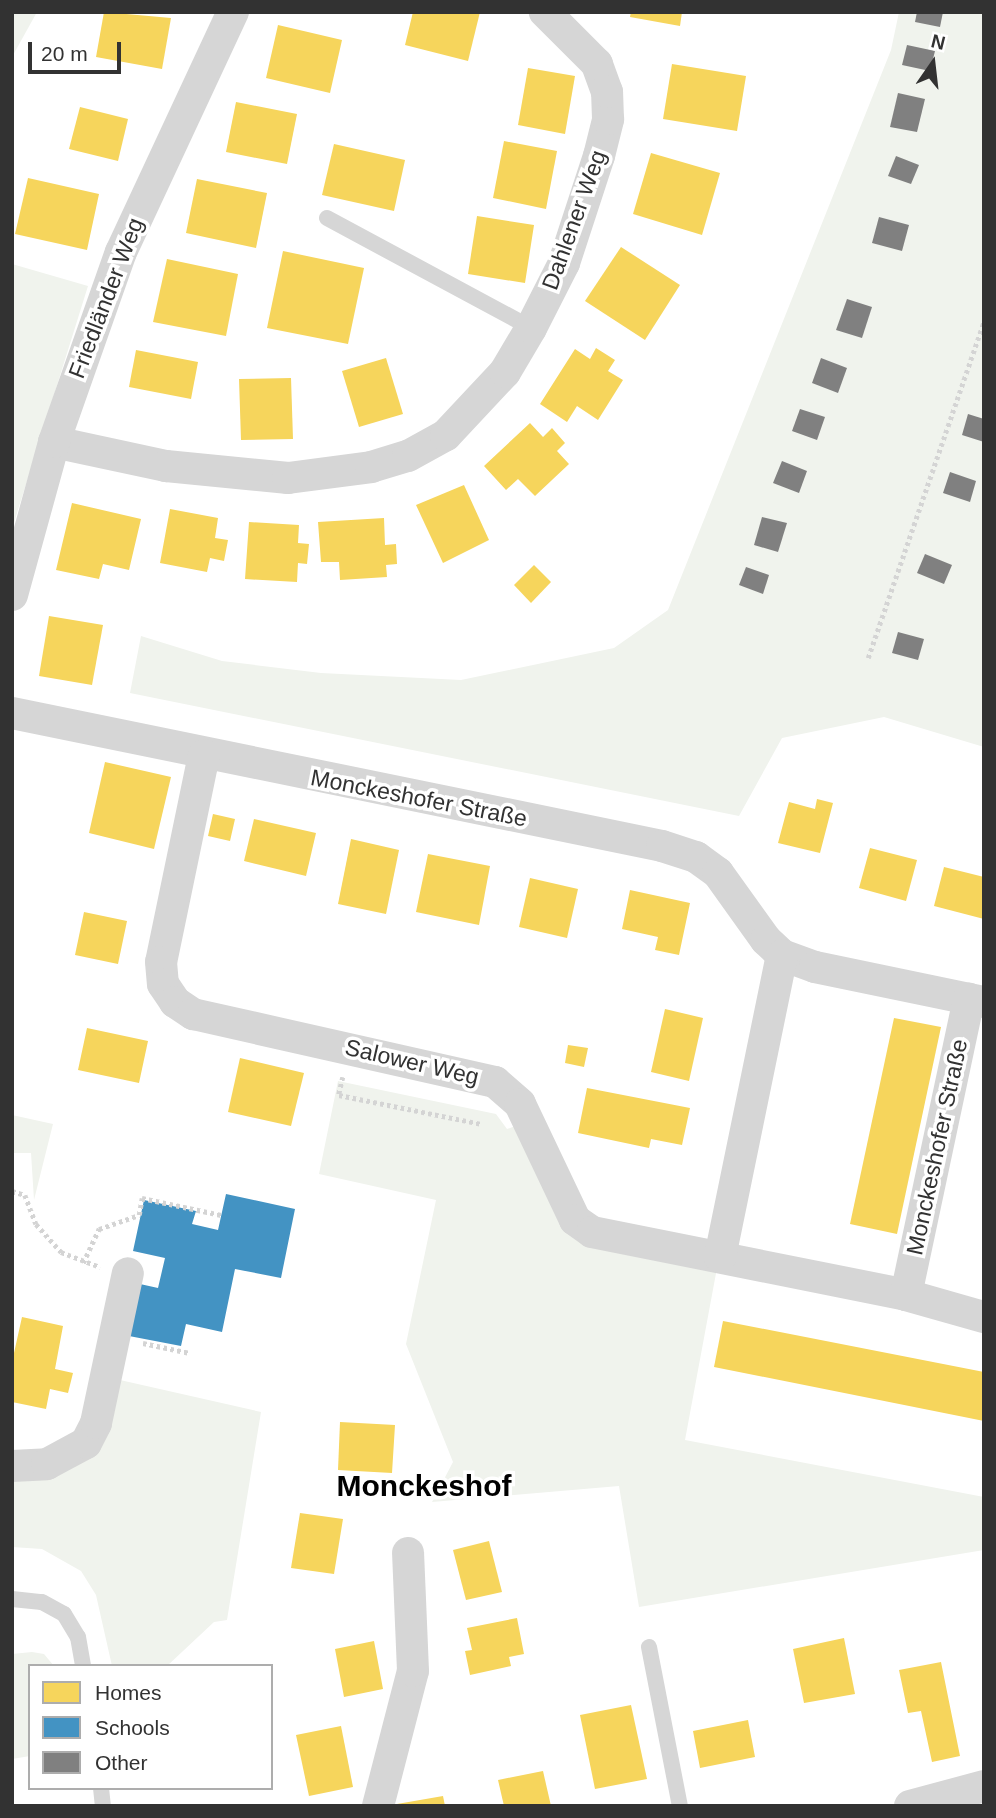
<!DOCTYPE html>
<html>
<head>
<meta charset="utf-8">
<style>
  body { margin:0 }
  #map { position:relative; width:996px; height:1818px; overflow:hidden; background:#fff; font-family:Helvetica,sans-serif }
  div>[style] { position:absolute }
  .green>* { inset:0; background:#f0f3ed }
  .homes>* { inset:0; background:#f6d55c }
  .schools>* { inset:0; background:#4393c3 }
  .building>* { inset:0; background:#808080 }
  .path>* { height:4.5px; margin-top:-2.25px; transform-origin:0; background:repeating-linear-gradient(90deg,#d4d4d4 0 3.5px,transparent 0 7px) }
  .service>* { height:16px; margin:-8px; padding:0 8px; transform-origin:8px; border-radius:8px; background:#d6d6d6 }
  .minor>* { height:32px; margin:-16px; padding:0 16px; transform-origin:16px; border-radius:16px; background:#d6d6d6 }
  span { translate:-50% -50%; white-space:nowrap; text-align:center; line-height:1.15; -webkit-text-stroke:7px #fff; paint-order:stroke }
  .street-label { font-size:23px; color:#323232 }
  .district-label { font-size:30px; color:#000; font-weight:700 }
  .frame { position:absolute; inset:0; border:14px solid #323232; pointer-events:none }
  .legend { position:absolute; left:28px; top:1664px; width:245px; height:126px; box-sizing:border-box; background:#fff; border:2px solid #adadad; margin:0; padding:9px 12px; list-style:none; font-size:21px; color:#323232 }
  .legend li { display:flex; align-items:center; gap:14px; height:35px }
  .legend b { width:35px; border:2px solid #adadad }
  .north { position:absolute; left:898px; top:28px; width:70px; height:70px; -webkit-text-stroke:5px #fff; paint-order:stroke; rotate:14deg; font-size:19px; font-weight:700; line-height:28px; text-align:center; color:#323232 }
  .north::after { content:''; display:block; margin:auto; width:24px; height:32px; background:#323232; clip-path:polygon(50% 0,100% 100%,50% 72%,0 100%) }
  .scale { position:absolute; left:28px; top:42px; width:93px; height:32px; box-sizing:border-box; border:4px solid #323232; border-top:0; padding-left:9px; font-size:21px; line-height:24px; white-space:nowrap; color:#323232; -webkit-text-stroke:5px #fff; paint-order:stroke }
</style>
</head>
<body>
<div id="map">
  <div class="green">
    <i style="clip-path:polygon(12px 12px,37px 12px,12px 57px)"></i>
    <i style="clip-path:polygon(899px 12px,984px 12px,984px 747px,884px 717px,782px 738px,739px 816px,130px 693px,141px 636px,222px 661px,321px 673px,461px 680px,614px 648px,668px 610px,891px 50px)"></i>
    <i style="clip-path:polygon(12px 264px,88px 286px,12px 529px)"></i>
    <i style="clip-path:polygon(338px 1081px,496px 1114px,507px 1129px,518px 1125px,566px 1226px,717px 1268px,685px 1440px,984px 1497px,984px 1550px,639px 1607px,619px 1486px,432px 1502px,453px 1462px,406px 1344px,436px 1200px,319px 1174px)"></i>
    <i style="clip-path:polygon(12px 1115px,53px 1124px,34px 1200px,31px 1153px,12px 1153px)"></i>
    <i style="clip-path:polygon(120px 1380px,261px 1412px,227px 1620px,214px 1622px,167px 1666px,112px 1666px,96px 1595px,81px 1571px,42px 1549px,12px 1547px,12px 1478px,48px 1476px)"></i>
    <i style="clip-path:polygon(32px 1652px,44px 1654px,54px 1666px,30px 1666px,30px 1756px,12px 1759px,12px 1654px)"></i>
  </div>
  <div class="homes">
    <i style="clip-path:polygon(104px 12px,171px 18px,162px 69px,96px 57px)"></i>
    <i style="clip-path:polygon(413px 12px,480px 12px,468px 61px,405px 45px)"></i>
    <i style="clip-path:polygon(631px 12px,682px 12px,680px 26px,630px 17px)"></i>
    <i style="clip-path:polygon(278px 25px,342px 40px,330px 93px,266px 78px)"></i>
    <i style="clip-path:polygon(672px 64px,746px 76px,737px 131px,663px 119px)"></i>
    <i style="clip-path:polygon(528px 68px,575px 76px,565px 134px,518px 125px)"></i>
    <i style="clip-path:polygon(236px 102px,297px 114px,287px 164px,226px 152px)"></i>
    <i style="clip-path:polygon(80px 107px,128px 119px,118px 161px,69px 149px)"></i>
    <i style="clip-path:polygon(504px 141px,557px 151px,546px 209px,493px 198px)"></i>
    <i style="clip-path:polygon(334px 144px,405px 160px,394px 211px,322px 195px)"></i>
    <i style="clip-path:polygon(651px 153px,720px 173px,702px 235px,633px 214px)"></i>
    <i style="clip-path:polygon(28px 178px,99px 194px,87px 250px,15px 234px)"></i>
    <i style="clip-path:polygon(197px 179px,267px 193px,256px 248px,186px 233px)"></i>
    <i style="clip-path:polygon(477px 216px,534px 225px,525px 283px,468px 274px)"></i>
    <i style="clip-path:polygon(621px 247px,680px 285px,645px 340px,585px 301px)"></i>
    <i style="clip-path:polygon(283px 251px,364px 268px,348px 344px,267px 328px)"></i>
    <i style="clip-path:polygon(167px 259px,238px 274px,226px 336px,153px 322px)"></i>
    <i style="clip-path:polygon(596px 348px,615px 360px,608px 371px,623px 380px,598px 420px,577px 406px,567px 422px,540px 404px,575px 349px,590px 359px)"></i>
    <i style="clip-path:polygon(136px 350px,198px 362px,191px 399px,129px 387px)"></i>
    <i style="clip-path:polygon(386px 358px,403px 414px,359px 427px,342px 371px)"></i>
    <i style="clip-path:polygon(291px 378px,293px 439px,241px 440px,239px 379px)"></i>
    <i style="clip-path:polygon(530px 423px,543px 437px,552px 428px,565px 443px,557px 451px,569px 464px,535px 496px,518px 479px,506px 490px,484px 466px)"></i>
    <i style="clip-path:polygon(464px 485px,489px 540px,443px 563px,416px 505px)"></i>
    <i style="clip-path:polygon(72px 503px,141px 519px,129px 570px,103px 564px,99px 579px,56px 570px)"></i>
    <i style="clip-path:polygon(170px 509px,218px 518px,215px 538px,228px 540px,224px 561px,210px 558px,207px 572px,160px 563px)"></i>
    <i style="clip-path:polygon(384px 518px,385px 545px,396px 544px,397px 564px,386px 565px,387px 577px,340px 580px,339px 562px,321px 562px,318px 522px)"></i>
    <i style="clip-path:polygon(249px 522px,299px 525px,298px 543px,309px 544px,307px 564px,298px 563px,297px 582px,245px 579px)"></i>
    <i style="clip-path:polygon(534px 565px,551px 582px,531px 603px,514px 585px)"></i>
    <i style="clip-path:polygon(49px 616px,103px 625px,92px 685px,39px 676px)"></i>
    <i style="clip-path:polygon(105px 762px,171px 777px,154px 849px,89px 833px)"></i>
    <i style="clip-path:polygon(817px 799px,833px 803px,820px 853px,778px 843px,789px 802px,815px 809px)"></i>
    <i style="clip-path:polygon(213px 814px,235px 819px,230px 841px,208px 836px)"></i>
    <i style="clip-path:polygon(254px 819px,316px 833px,306px 876px,244px 861px)"></i>
    <i style="clip-path:polygon(351px 839px,399px 850px,386px 914px,338px 904px)"></i>
    <i style="clip-path:polygon(870px 848px,917px 860px,906px 901px,859px 888px)"></i>
    <i style="clip-path:polygon(428px 854px,490px 866px,479px 925px,416px 912px)"></i>
    <i style="clip-path:polygon(944px 867px,984px 877px,984px 919px,934px 906px)"></i>
    <i style="clip-path:polygon(530px 878px,578px 889px,567px 938px,519px 927px)"></i>
    <i style="clip-path:polygon(630px 890px,690px 903px,679px 955px,655px 950px,658px 937px,622px 929px)"></i>
    <i style="clip-path:polygon(84px 912px,127px 921px,118px 964px,75px 955px)"></i>
    <i style="clip-path:polygon(665px 1009px,703px 1018px,689px 1081px,651px 1072px)"></i>
    <i style="clip-path:polygon(894px 1018px,941px 1027px,897px 1234px,850px 1224px)"></i>
    <i style="clip-path:polygon(87px 1028px,148px 1041px,139px 1083px,78px 1070px)"></i>
    <i style="clip-path:polygon(568px 1045px,588px 1048px,584px 1067px,565px 1063px)"></i>
    <i style="clip-path:polygon(240px 1058px,304px 1073px,291px 1126px,228px 1112px)"></i>
    <i style="clip-path:polygon(587px 1088px,690px 1108px,682px 1145px,651px 1139px,649px 1148px,578px 1133px)"></i>
    <i style="clip-path:polygon(22px 1317px,63px 1326px,55px 1369px,73px 1373px,68px 1393px,50px 1389px,46px 1409px,12px 1402px,12px 1362px)"></i>
    <i style="clip-path:polygon(723px 1321px,984px 1372px,984px 1421px,714px 1367px)"></i>
    <i style="clip-path:polygon(340px 1422px,395px 1425px,392px 1473px,338px 1470px)"></i>
    <i style="clip-path:polygon(300px 1513px,343px 1519px,334px 1574px,291px 1568px)"></i>
    <i style="clip-path:polygon(489px 1541px,502px 1592px,466px 1600px,453px 1550px)"></i>
    <i style="clip-path:polygon(517px 1618px,524px 1654px,509px 1657px,511px 1666px,470px 1675px,465px 1651px,472px 1650px,467px 1628px)"></i>
    <i style="clip-path:polygon(844px 1638px,855px 1694px,804px 1703px,793px 1649px)"></i>
    <i style="clip-path:polygon(374px 1641px,383px 1689px,344px 1697px,335px 1649px)"></i>
    <i style="clip-path:polygon(941px 1662px,960px 1756px,932px 1762px,921px 1711px,908px 1713px,899px 1670px)"></i>
    <i style="clip-path:polygon(631px 1705px,647px 1779px,595px 1789px,580px 1715px)"></i>
    <i style="clip-path:polygon(748px 1720px,755px 1757px,700px 1768px,693px 1731px)"></i>
    <i style="clip-path:polygon(341px 1726px,353px 1787px,309px 1796px,296px 1735px)"></i>
    <i style="clip-path:polygon(543px 1771px,551px 1806px,504px 1806px,498px 1780px)"></i>
    <i style="clip-path:polygon(443px 1796px,445px 1806px,398px 1806px,397px 1804px)"></i>
  </div>
  <div class="schools">
    <i style="clip-path:polygon(226px 1194px,295px 1209px,281px 1278px,235px 1269px,222px 1332px,186px 1324px,181px 1346px,129px 1336px,140px 1284px,158px 1288px,165px 1258px,133px 1251px,144px 1200px,196px 1211px,192px 1224px,218px 1230px)"></i>
  </div>
  <div class="building">
    <i style="clip-path:polygon(917px 12px,943px 12px,940px 27px,915px 22px)"></i>
    <i style="clip-path:polygon(907px 45px,935px 51px,930px 71px,902px 65px)"></i>
    <i style="clip-path:polygon(898px 93px,925px 99px,917px 132px,890px 127px)"></i>
    <i style="clip-path:polygon(896px 156px,919px 165px,911px 184px,888px 176px)"></i>
    <i style="clip-path:polygon(879px 217px,909px 225px,902px 251px,872px 243px)"></i>
    <i style="clip-path:polygon(847px 299px,872px 307px,862px 338px,836px 330px)"></i>
    <i style="clip-path:polygon(821px 358px,847px 368px,838px 393px,812px 383px)"></i>
    <i style="clip-path:polygon(800px 409px,825px 417px,817px 440px,792px 431px)"></i>
    <i style="clip-path:polygon(968px 414px,984px 419px,984px 442px,962px 435px)"></i>
    <i style="clip-path:polygon(782px 461px,807px 471px,799px 493px,773px 483px)"></i>
    <i style="clip-path:polygon(950px 472px,976px 481px,970px 502px,943px 493px)"></i>
    <i style="clip-path:polygon(762px 517px,787px 523px,778px 552px,754px 545px)"></i>
    <i style="clip-path:polygon(925px 554px,952px 565px,944px 584px,917px 573px)"></i>
    <i style="clip-path:polygon(746px 567px,769px 575px,763px 594px,739px 585px)"></i>
    <i style="clip-path:polygon(898px 632px,924px 639px,918px 660px,892px 653px)"></i>
  </div>
  <div class="path">
    <i style="left:868px;top:658px;width:356px;rotate:-71deg"></i>
    <i style="left:343px;top:1077px;width:18px;rotate:103deg"></i>
    <i style="left:339px;top:1095px;width:145px;rotate:11.5deg"></i>
    <i style="left:12px;top:1191px;width:14px;rotate:17deg"></i>
    <i style="left:25px;top:1195px;width:31px;rotate:69deg"></i>
    <i style="left:36px;top:1224px;width:38px;rotate:48deg"></i>
    <i style="left:61px;top:1252px;width:42px;rotate:21deg"></i>
    <i style="left:83px;top:1263px;width:38px;rotate:-65deg"></i>
    <i style="left:99px;top:1229px;width:42px;rotate:-19.3deg"></i>
    <i style="left:139px;top:1215px;width:17px;rotate:-80deg"></i>
    <i style="left:142px;top:1198px;width:81px;rotate:12.1deg"></i>
    <i style="left:143px;top:1343px;width:48px;rotate:12deg"></i>
  </div>
  <div class="service">
    <i style="left:327px;top:218px;width:232px;rotate:28.3deg"></i>
    <i style="left:12px;top:1599px;width:30px;rotate:6deg"></i>
    <i style="left:42px;top:1602px;width:25px;rotate:29deg"></i>
    <i style="left:64px;top:1614px;width:27px;rotate:59deg"></i>
    <i style="left:78px;top:1637px;width:29px;rotate:80deg"></i>
    <i style="left:649px;top:1647px;width:162px;rotate:79deg"></i>
    <i style="left:101px;top:1788px;width:18px;rotate:84deg"></i>
  </div>
  <div class="minor">
    <i style="left:54px;top:442px;width:115px;rotate:12.1deg"></i>
    <i style="left:166px;top:466px;width:123px;rotate:5.6deg"></i>
    <i style="left:288px;top:478px;width:84px;rotate:-7.5deg"></i>
    <i style="left:371px;top:467px;width:39px;rotate:-17deg"></i>
    <i style="left:408px;top:456px;width:43px;rotate:-28.9deg"></i>
    <i style="left:446px;top:435px;width:86px;rotate:-46.9deg"></i>
    <i style="left:505px;top:372px;width:51px;rotate:-59.4deg"></i>
    <i style="left:531px;top:328px;width:73px;rotate:-63.1deg"></i>
    <i style="left:564px;top:263px;width:113px;rotate:-71.9deg"></i>
    <i style="left:599px;top:156px;width:38px;rotate:-76deg"></i>
    <i style="left:608px;top:119px;width:27px;rotate:-92deg"></i>
    <i style="left:607px;top:92px;width:30px;rotate:-110deg"></i>
    <i style="left:597px;top:64px;width:74px;rotate:-135deg"></i>
    <i style="left:12px;top:595px;width:159px;rotate:-74.6deg"></i>
    <i style="left:54px;top:442px;width:201px;rotate:-70.6deg"></i>
    <i style="left:121px;top:252px;width:265px;rotate:-65deg"></i>
    <i style="left:12px;top:713px;width:663px;rotate:11.56deg"></i>
    <i style="left:662px;top:846px;width:36px;rotate:18deg"></i>
    <i style="left:696px;top:857px;width:27px;rotate:36deg"></i>
    <i style="left:718px;top:873px;width:82px;rotate:54.4deg"></i>
    <i style="left:766px;top:940px;width:22px;rotate:43deg"></i>
    <i style="left:782px;top:955px;width:35px;rotate:20deg"></i>
    <i style="left:815px;top:967px;width:173px;rotate:11.7deg"></i>
    <i style="left:204px;top:755px;width:211px;rotate:101.7deg"></i>
    <i style="left:161px;top:962px;width:22px;rotate:85deg"></i>
    <i style="left:163px;top:984px;width:22px;rotate:56deg"></i>
    <i style="left:175px;top:1002px;width:22px;rotate:34deg"></i>
    <i style="left:193px;top:1014px;width:310px;rotate:12.7deg"></i>
    <i style="left:495px;top:1082px;width:33px;rotate:41deg"></i>
    <i style="left:520px;top:1104px;width:128px;rotate:64.6deg"></i>
    <i style="left:575px;top:1220px;width:21px;rotate:35deg"></i>
    <i style="left:592px;top:1232px;width:320px;rotate:11.3deg"></i>
    <i style="left:906px;top:1295px;width:81px;rotate:15.8deg"></i>
    <i style="left:720px;top:1257px;width:308px;rotate:-78.4deg"></i>
    <i style="left:906px;top:1295px;width:303px;rotate:-78deg"></i>
    <i style="left:12px;top:1466px;width:35px;rotate:-3deg"></i>
    <i style="left:47px;top:1464px;width:44px;rotate:-28.3deg"></i>
    <i style="left:86px;top:1443px;width:22px;rotate:-63deg"></i>
    <i style="left:96px;top:1423px;width:153px;rotate:-78deg"></i>
    <i style="left:378px;top:1806px;width:139px;rotate:-75.5deg"></i>
    <i style="left:413px;top:1671px;width:118px;rotate:-92.4deg"></i>
    <i style="left:910px;top:1806px;width:77px;rotate:-15.1deg"></i>
  </div>
  <div class="street-label">
    <span style="left:574px;top:220px;rotate:-70deg">Dahlener Weg</span>
    <span style="left:106px;top:298px;rotate:-69deg">Friedländer Weg</span>
    <span style="left:419px;top:798px;rotate:11deg">Monckeshofer Straße</span>
    <span style="left:412px;top:1062px;rotate:13deg">Salower Weg</span>
    <span style="left:937px;top:1147px;rotate:-78deg">Monckeshofer Straße</span>
  </div>
  <div class="district-label">
    <span style="left:424px;top:1486px">Monckeshof</span>
  </div>
  <div class="frame"></div>
  <ul class="legend">
  <li><b style="height:19px;background:#f6d55c"></b>Homes</li>
  <li><b style="height:19px;background:#4393c3"></b>Schools</li>
  <li><b style="height:19px;background:#808080"></b>Other</li>
  </ul>
  <div class="north">N</div>
  <div class="scale">20 m</div>
</div>
</body>
</html>
